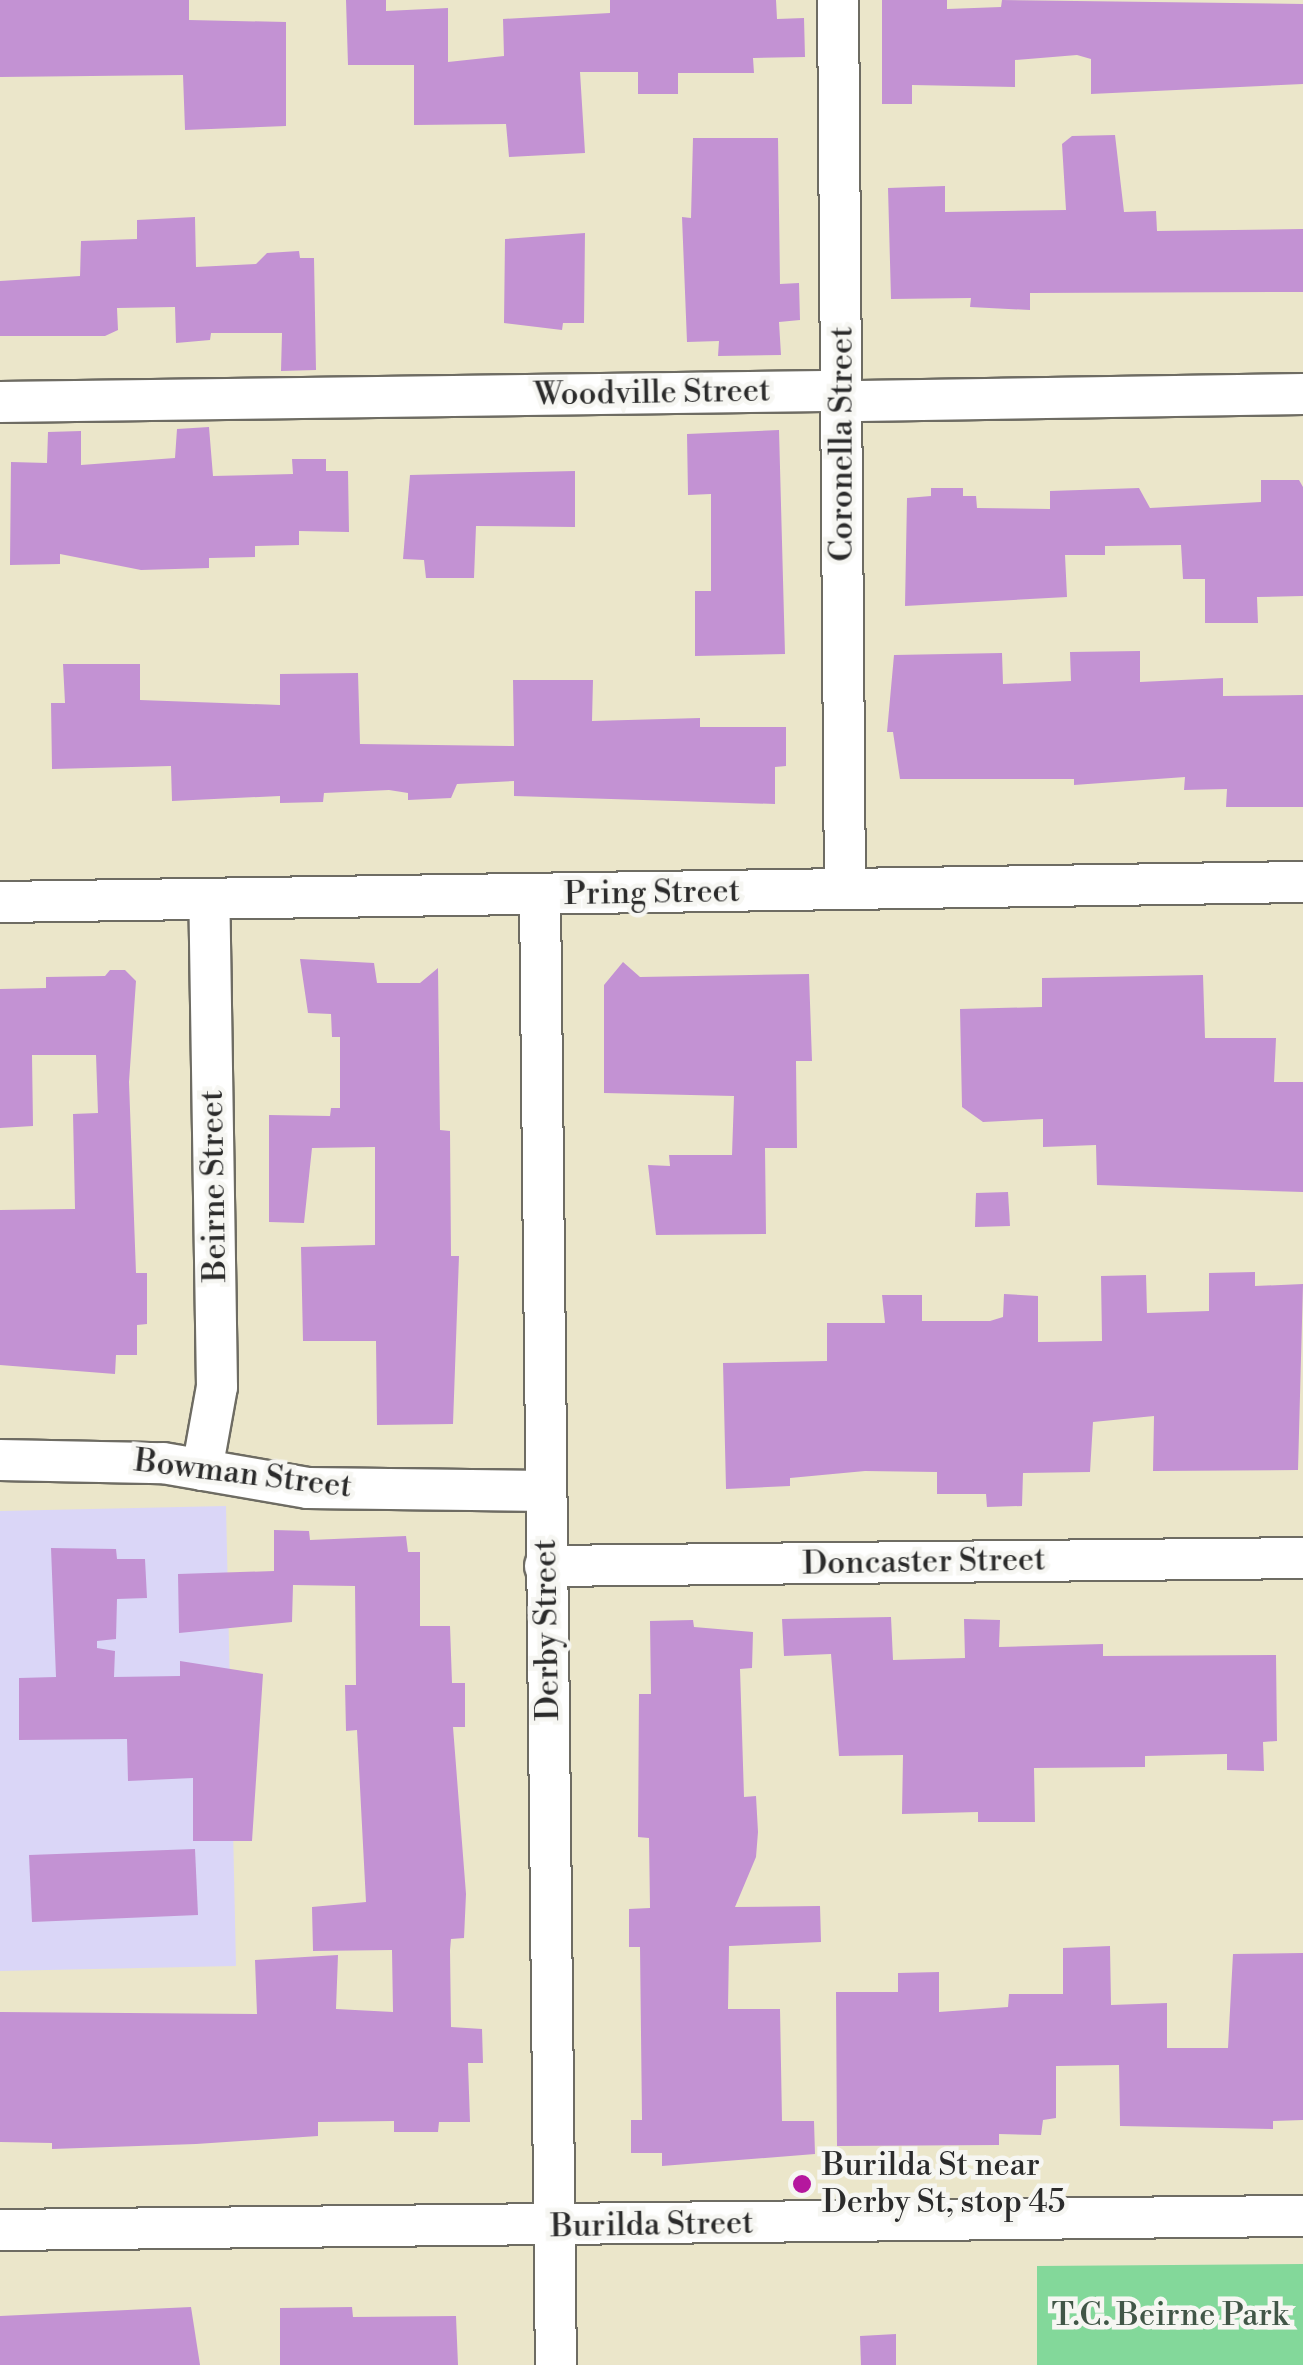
<!DOCTYPE html>
<html>
<head>
<meta charset="utf-8">
<style>
  body { margin:0 }
  #map { position:relative; width:1303px; height:2365px; overflow:hidden; background:#ebe6ca; font-family:"Libre Bodoni",serif }
  div>[style] { position:absolute }
  .built>* { inset:0; background:#dad6f7 }
  .green>* { inset:0; background:#83d89a }
  .building>* { inset:0; background:#c392d3 }
  .roads { filter:drop-shadow(2px 0 #6e6c63) drop-shadow(-2px 0 #6e6c63) drop-shadow(0 2px #6e6c63) drop-shadow(0 -2px #6e6c63) }
  .minor>* { height:40px; margin:-20px; padding:0 20px; transform-origin:20px; border-radius:20px; background:#fff }
  .dots>* { width:28px; height:28px; translate:-50% -50%; box-sizing:border-box; border:5px solid #f6f6f2; border-radius:50% }
  span { translate:-50% -50%; white-space:nowrap; text-align:center; line-height:1.15; -webkit-text-stroke:9px #f6f6f2; paint-order:stroke }
  .street-label { font-size:32px; color:#2b2b2b }
  .poi-label { font-size:32px; color:#2b2b2b }
  .left { translate:0 -50%; text-align:left }
  .park-label { font-size:32px; color:#415647 }
</style>
</head>
<body>
<div id="map">
  <div class="built">
    <i style="clip-path:polygon(226px 1506px,236px 1966px,0 1971px,0 1511px)"></i>
  </div>
  <div class="green">
    <i style="clip-path:polygon(1303px 2264px,1303px 2365px,1037px 2365px,1037px 2266px)"></i>
  </div>
  <div class="building">
    <i style="clip-path:polygon(0 0,189px 0,189px 20px,286px 22px,286px 126px,185px 130px,183px 75px,0 77px)"></i>
    <i style="clip-path:polygon(346px 0,386px 0,386px 11px,448px 8px,448px 62px,504px 56px,503px 19px,610px 13px,610px 0,776px 0,777px 19px,804px 18px,805px 57px,753px 58px,754px 73px,678px 73px,678px 94px,638px 94px,638px 72px,580px 72px,585px 153px,509px 157px,506px 124px,414px 125px,414px 65px,348px 65px)"></i>
    <i style="clip-path:polygon(882px 0,947px 0,947px 9px,1001px 7px,1002px 0,1303px 4px,1303px 84px,1091px 94px,1091px 59px,1077px 55px,1015px 60px,1015px 87px,912px 85px,912px 104px,882px 104px)"></i>
    <i style="clip-path:polygon(1115px 135px,1124px 212px,1156px 211px,1157px 231px,1303px 229px,1303px 292px,1030px 293px,1030px 310px,970px 307px,971px 298px,891px 299px,888px 188px,945px 186px,945px 212px,1066px 210px,1062px 144px,1072px 136px)"></i>
    <i style="clip-path:polygon(693px 138px,778px 138px,780px 284px,799px 283px,800px 320px,779px 322px,781px 355px,718px 356px,719px 341px,687px 342px,682px 217px,691px 218px)"></i>
    <i style="clip-path:polygon(195px 217px,196px 267px,256px 264px,267px 253px,299px 251px,300px 258px,314px 258px,316px 370px,281px 371px,282px 333px,211px 333px,210px 340px,176px 343px,175px 307px,117px 308px,118px 330px,105px 336px,0 336px,0 281px,80px 276px,81px 241px,137px 239px,137px 220px)"></i>
    <i style="clip-path:polygon(585px 233px,584px 323px,563px 323px,562px 330px,504px 323px,505px 239px)"></i>
    <i style="clip-path:polygon(209px 427px,213px 476px,293px 474px,292px 459px,326px 459px,326px 471px,348px 471px,349px 532px,299px 531px,299px 545px,255px 546px,255px 557px,209px 558px,209px 568px,141px 570px,60px 554px,60px 564px,10px 565px,11px 462px,47px 463px,48px 432px,81px 431px,81px 465px,175px 458px,177px 429px)"></i>
    <i style="clip-path:polygon(779px 430px,785px 654px,695px 656px,695px 591px,711px 591px,711px 494px,688px 495px,687px 434px)"></i>
    <i style="clip-path:polygon(575px 471px,575px 527px,476px 526px,474px 578px,426px 578px,424px 560px,403px 559px,410px 475px)"></i>
    <i style="clip-path:polygon(1261px 480px,1299px 480px,1303px 487px,1303px 596px,1257px 597px,1258px 623px,1205px 623px,1205px 579px,1183px 579px,1181px 545px,1105px 546px,1105px 555px,1065px 555px,1067px 597px,905px 606px,907px 498px,931px 496px,931px 488px,963px 488px,963px 496px,976px 496px,977px 508px,1050px 509px,1050px 491px,1139px 488px,1150px 508px,1261px 502px)"></i>
    <i style="clip-path:polygon(1140px 651px,1140px 682px,1223px 678px,1223px 696px,1303px 695px,1303px 807px,1226px 807px,1227px 789px,1184px 790px,1185px 777px,1074px 785px,1074px 779px,900px 779px,893px 732px,887px 732px,894px 655px,1002px 653px,1003px 684px,1071px 681px,1070px 652px)"></i>
    <i style="clip-path:polygon(63px 664px,140px 664px,140px 700px,280px 705px,280px 674px,358px 673px,360px 744px,514px 746px,513px 680px,593px 680px,592px 721px,700px 718px,700px 727px,786px 727px,786px 766px,775px 767px,775px 804px,514px 796px,514px 781px,457px 784px,451px 798px,408px 800px,408px 793px,389px 790px,324px 793px,323px 802px,280px 803px,280px 796px,172px 801px,171px 766px,52px 769px,51px 703px,65px 703px)"></i>
    <i style="clip-path:polygon(300px 959px,374px 963px,377px 983px,420px 983px,438px 968px,440px 1130px,450px 1131px,451px 1256px,459px 1256px,453px 1424px,377px 1425px,376px 1341px,303px 1341px,301px 1247px,375px 1245px,375px 1147px,312px 1148px,304px 1223px,269px 1222px,269px 1115px,330px 1116px,331px 1108px,340px 1108px,340px 1037px,332px 1037px,331px 1014px,308px 1013px)"></i>
    <i style="clip-path:polygon(623px 962px,640px 977px,809px 974px,812px 1061px,796px 1061px,797px 1148px,765px 1148px,766px 1234px,656px 1235px,648px 1165px,670px 1166px,669px 1155px,732px 1155px,734px 1096px,604px 1093px,604px 985px)"></i>
    <i style="clip-path:polygon(110px 970px,125px 970px,136px 981px,129px 1082px,136px 1273px,147px 1273px,147px 1324px,137px 1325px,137px 1355px,116px 1355px,115px 1374px,0 1365px,0 1210px,75px 1209px,73px 1114px,98px 1113px,96px 1055px,32px 1055px,33px 1126px,0 1128px,0 989px,46px 988px,46px 977px,105px 976px)"></i>
    <i style="clip-path:polygon(1203px 975px,1205px 1038px,1276px 1038px,1274px 1082px,1303px 1082px,1303px 1192px,1097px 1185px,1096px 1145px,1043px 1147px,1043px 1119px,983px 1122px,962px 1107px,960px 1009px,1042px 1007px,1042px 978px)"></i>
    <i style="clip-path:polygon(1008px 1192px,1010px 1226px,975px 1227px,976px 1193px)"></i>
    <i style="clip-path:polygon(1255px 1272px,1255px 1286px,1303px 1284px,1298px 1470px,1153px 1471px,1154px 1416px,1093px 1422px,1090px 1472px,1023px 1473px,1022px 1506px,987px 1507px,986px 1494px,937px 1494px,937px 1472px,865px 1471px,790px 1478px,790px 1486px,726px 1489px,723px 1363px,827px 1361px,827px 1323px,885px 1323px,882px 1295px,922px 1295px,922px 1321px,990px 1321px,1003px 1317px,1004px 1294px,1038px 1296px,1038px 1342px,1102px 1341px,1101px 1276px,1146px 1275px,1147px 1313px,1209px 1311px,1209px 1273px)"></i>
    <i style="clip-path:polygon(274px 1530px,309px 1531px,310px 1540px,406px 1536px,408px 1552px,420px 1552px,420px 1626px,450px 1626px,452px 1683px,465px 1683px,465px 1727px,453px 1727px,466px 1894px,464px 1938px,451px 1939px,450px 1950px,451px 2027px,482px 2029px,483px 2063px,468px 2063px,470px 2122px,439px 2122px,438px 2132px,394px 2132px,394px 2121px,318px 2122px,318px 2136px,196px 2144px,52px 2149px,52px 2143px,0 2142px,0 2012px,257px 2014px,255px 1960px,338px 1955px,336px 2009px,393px 2012px,392px 1950px,313px 1951px,312px 1907px,366px 1902px,357px 1730px,346px 1731px,345px 1685px,356px 1685px,355px 1586px,293px 1585px,292px 1622px,179px 1633px,178px 1574px,274px 1571px)"></i>
    <i style="clip-path:polygon(51px 1548px,116px 1549px,117px 1559px,145px 1559px,147px 1598px,117px 1599px,116px 1639px,97px 1641px,97px 1648px,115px 1651px,114px 1677px,180px 1676px,180px 1661px,263px 1674px,252px 1841px,193px 1841px,193px 1778px,128px 1781px,127px 1739px,19px 1740px,19px 1678px,56px 1677px)"></i>
    <i style="clip-path:polygon(891px 1617px,893px 1660px,965px 1658px,964px 1619px,1000px 1620px,999px 1647px,1103px 1644px,1103px 1656px,1276px 1655px,1277px 1741px,1263px 1742px,1264px 1771px,1227px 1770px,1227px 1754px,1145px 1756px,1145px 1767px,1034px 1768px,1035px 1822px,978px 1822px,978px 1812px,902px 1814px,903px 1755px,839px 1756px,831px 1654px,784px 1656px,782px 1619px)"></i>
    <i style="clip-path:polygon(693px 1620px,694px 1627px,753px 1632px,752px 1668px,740px 1669px,744px 1797px,756px 1796px,758px 1832px,756px 1857px,735px 1907px,820px 1906px,821px 1942px,729px 1946px,728px 2009px,780px 2009px,782px 2121px,814px 2121px,815px 2154px,662px 2166px,662px 2153px,631px 2153px,631px 2120px,642px 2120px,640px 1947px,629px 1947px,629px 1909px,650px 1908px,649px 1838px,638px 1837px,639px 1694px,651px 1694px,650px 1621px)"></i>
    <i style="clip-path:polygon(195px 1849px,198px 1915px,32px 1922px,29px 1855px)"></i>
    <i style="clip-path:polygon(1110px 1946px,1111px 2005px,1167px 2003px,1167px 2048px,1228px 2048px,1233px 1954px,1303px 1953px,1303px 2120px,1273px 2121px,1273px 2129px,1120px 2126px,1119px 2065px,1056px 2066px,1056px 2118px,1043px 2120px,1041px 2135px,999px 2134px,999px 2145px,837px 2146px,836px 1992px,898px 1992px,898px 1973px,939px 1972px,939px 2012px,1008px 2007px,1009px 1994px,1063px 1994px,1063px 1948px)"></i>
    <i style="clip-path:polygon(191px 2307px,200px 2365px,0 2365px,0 2316px)"></i>
    <i style="clip-path:polygon(352px 2307px,353px 2317px,456px 2316px,458px 2365px,280px 2365px,280px 2308px)"></i>
    <i style="clip-path:polygon(896px 2334px,896px 2365px,861px 2365px,860px 2336px)"></i>
  </div>
  <div class="roads">
    <div class="minor">
      <i style="left:838px;top:0;width:888px;rotate:89.55deg"></i>
      <i style="left:0;top:402px;width:824px;rotate:-0.76deg"></i>
      <i style="left:824px;top:391px;width:36px;rotate:16deg"></i>
      <i style="left:859px;top:401px;width:444px;rotate:-0.9deg"></i>
      <i style="left:540px;top:895px;width:1470px;rotate:89.38deg"></i>
      <i style="left:0;top:902px;width:1303px;rotate:-0.88deg"></i>
      <i style="left:0;top:1460px;width:163px;rotate:1.1deg"></i>
      <i style="left:163px;top:1463px;width:147px;rotate:9.8deg"></i>
      <i style="left:308px;top:1488px;width:237px;rotate:0.7deg"></i>
      <i style="left:202px;top:1470px;width:84px;rotate:-79.8deg"></i>
      <i style="left:217px;top:1387px;width:488px;rotate:-90.9deg"></i>
      <i style="left:545px;top:1566px;width:758px;rotate:-0.6deg"></i>
      <i style="left:0;top:2230px;width:1303px;rotate:-0.62deg"></i>
    </div>
  </div>
  <div class="dots">
    <i style="left:802px;top:2184px;background:#b5179e"></i>
  </div>
  <div class="street-label">
    <span style="left:652px;top:393px;rotate:-1deg">Woodville Street</span>
    <span style="left:842px;top:444px;rotate:-90deg">Coronella Street</span>
    <span style="left:652px;top:893px;rotate:-1deg">Pring Street</span>
    <span style="left:214px;top:1186px;rotate:-91deg">Beirne Street</span>
    <span style="left:243px;top:1474px;rotate:7deg">Bowman Street</span>
    <span style="left:924px;top:1562px;rotate:-1deg">Doncaster Street</span>
    <span style="left:547px;top:1630px;rotate:-91deg">Derby Street</span>
    <span style="left:652px;top:2225px;rotate:-1deg">Burilda Street</span>
  </div>
  <div class="poi-label">
    <span class="left" style="left:822px;top:2184px">Burilda St near<br>Derby St, stop 45</span>
  </div>
  <div class="park-label">
    <span style="left:1170px;top:2315px">T.C. Beirne Park</span>
  </div>
</div>
</body>
</html>
